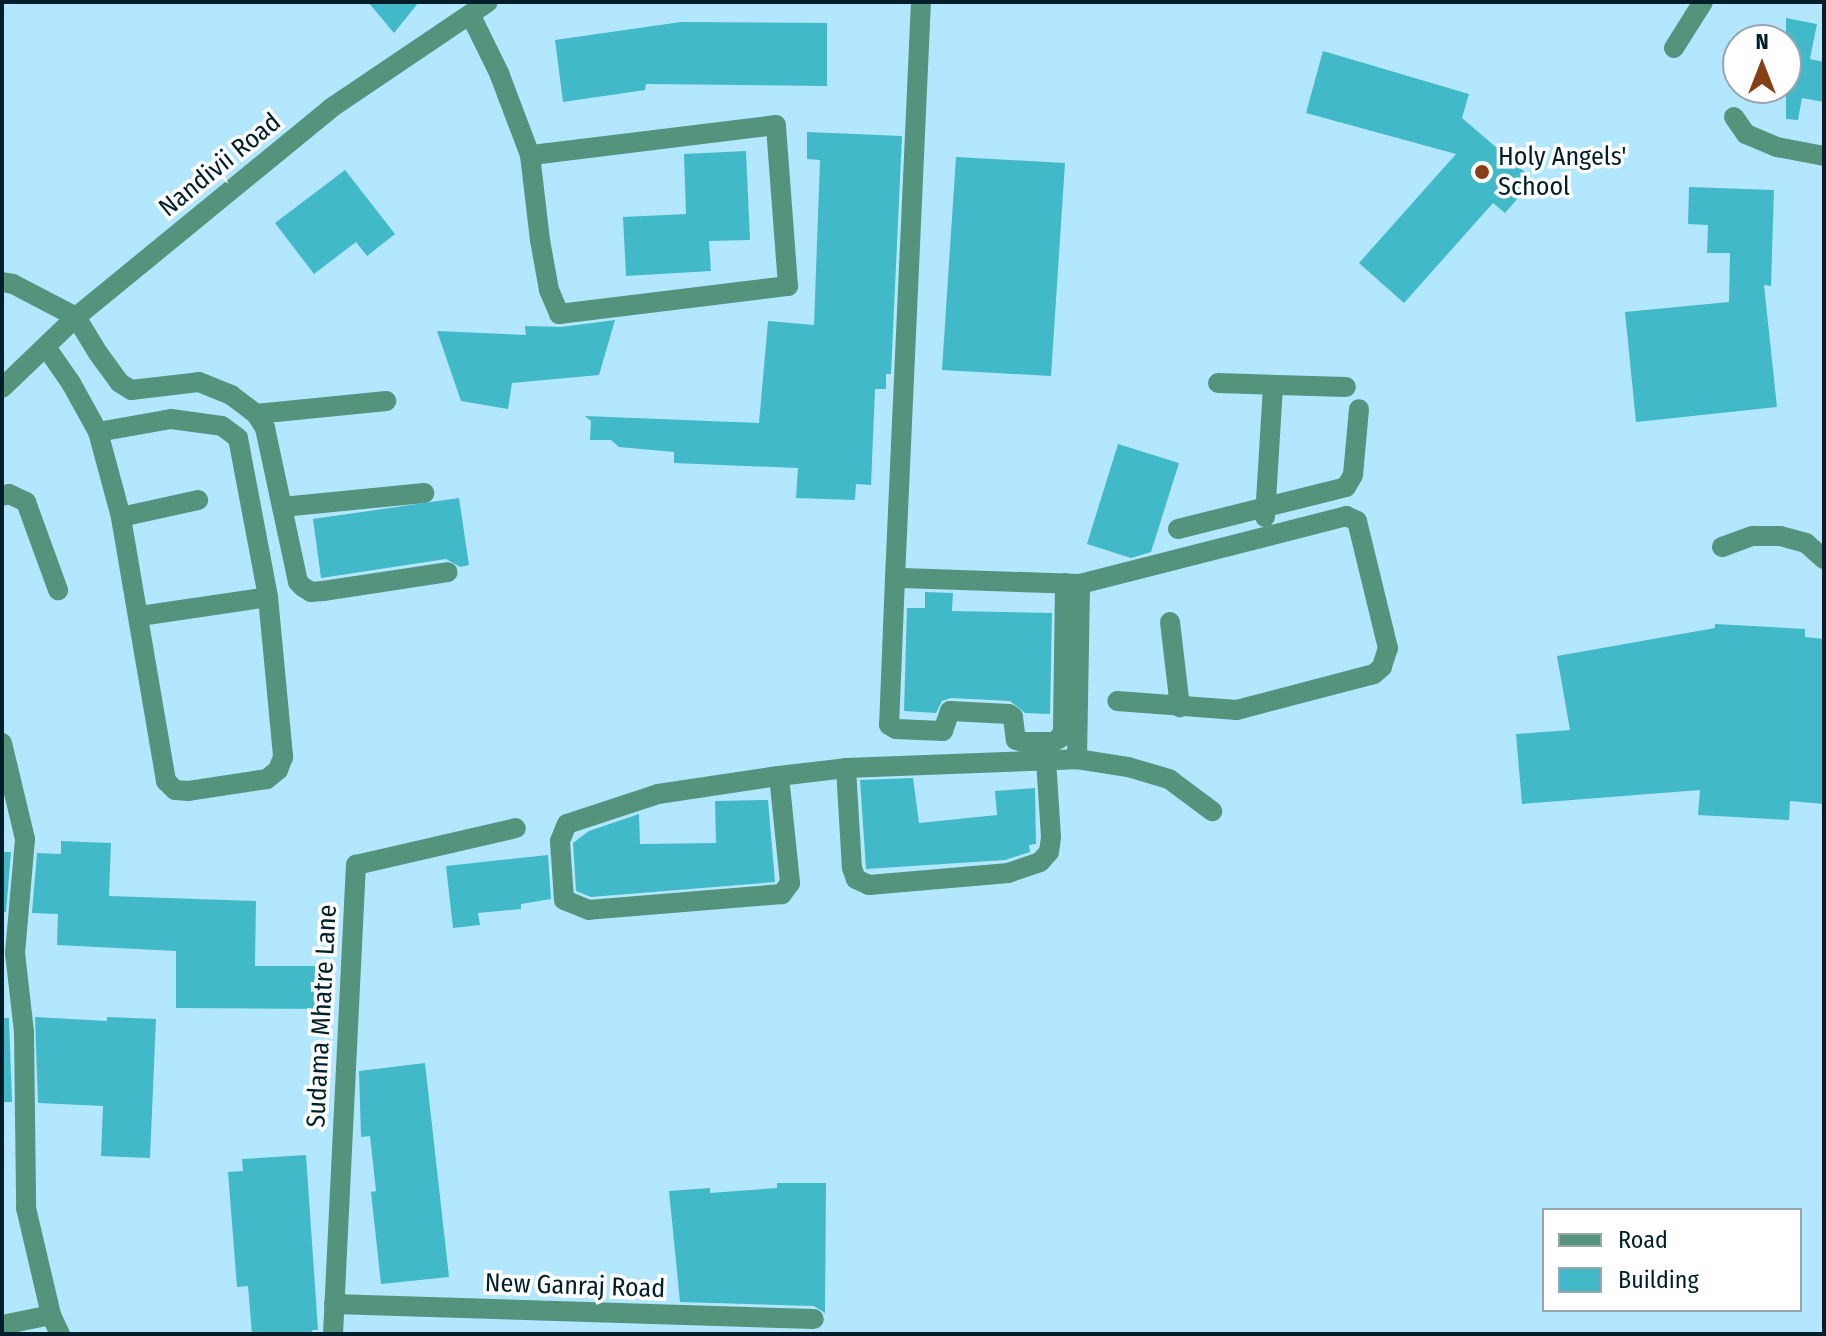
<!DOCTYPE html>
<html>
<head>
<meta charset="utf-8">
<style>
  body { margin:0 }
  #map { position:relative; width:1826px; height:1336px; overflow:hidden; background:#b2e7ff; font-family:"Fira Sans Condensed",sans-serif }
  div>[style] { position:absolute }
  .building>* { inset:0; background:#42b9c9 }
  .minor>* { height:20px; margin:-10px; padding:0 10px; transform-origin:10px; border-radius:10px; background:#54947c }
  .tertiary>* { height:20px; margin:-10px; padding:0 10px; transform-origin:10px; border-radius:10px; background:#54947c }
  .dots>* { width:22px; height:22px; translate:-50% -50%; box-sizing:border-box; border:4px solid #fff; border-radius:50% }
  span { translate:-50% -50%; white-space:nowrap; text-align:center; line-height:1.15; -webkit-text-stroke:7px #fff; paint-order:stroke }
  .poi-label { font-size:26px; color:#011f2b }
  .left { translate:0 -50%; text-align:left }
  .street-label { font-size:26px; color:#011f2b }
  .frame { position:absolute; inset:0; border:4px solid #011f2b; pointer-events:none }
  .legend { position:absolute; left:1542px; top:1208px; width:260px; height:104px; box-sizing:border-box; background:#fff; border:2px solid #99a5aa; margin:0; padding:10px 14px; list-style:none; font-size:24px; color:#011f2b }
  .legend li { display:flex; align-items:center; gap:16px; height:40px }
  .legend b { width:40px; border:2px solid #99a5aa }
  .north { position:absolute; left:1722px; top:24px; width:80px; height:80px; box-sizing:border-box; background:#fff; border:2px solid #99a5aa; border-radius:50%; rotate:0deg; font-size:22px; font-weight:700; line-height:32px; text-align:center; color:#011f2b }
  .north::after { content:''; display:block; margin:auto; width:28px; height:36px; background:#854018; clip-path:polygon(50% 0,100% 100%,50% 72%,0 100%) }
</style>
</head>
<body>
<div id="map">
  <div class="building">
    <i style="clip-path:polygon(368px 2px,419px 2px,394px 33px)"></i>
    <i style="clip-path:polygon(1786px 18px,1817px 24px,1810px 59px,1824px 62px,1824px 102px,1802px 98px,1798px 120px,1786px 119px)"></i>
    <i style="clip-path:polygon(681px 22px,827px 23px,827px 86px,646px 84px,645px 90px,563px 102px,555px 40px)"></i>
    <i style="clip-path:polygon(1323px 51px,1469px 94px,1462px 118px,1534px 180px,1505px 213px,1493px 203px,1404px 303px,1359px 263px,1456px 154px,1306px 113px)"></i>
    <i style="clip-path:polygon(807px 132px,902px 136px,891px 374px,886px 374px,886px 389px,875px 389px,871px 485px,856px 484px,855px 500px,796px 498px,798px 468px,674px 463px,674px 452px,619px 447px,611px 440px,590px 440px,591px 421px,585px 416px,759px 423px,768px 321px,814px 325px,820px 160px,807px 159px)"></i>
    <i style="clip-path:polygon(746px 151px,750px 240px,709px 241px,711px 271px,626px 276px,623px 217px,686px 214px,684px 154px)"></i>
    <i style="clip-path:polygon(956px 157px,1065px 163px,1051px 376px,942px 370px)"></i>
    <i style="clip-path:polygon(345px 170px,395px 234px,367px 256px,356px 242px,314px 274px,275px 223px)"></i>
    <i style="clip-path:polygon(1689px 187px,1774px 190px,1771px 286px,1764px 285px,1777px 407px,1636px 422px,1625px 312px,1729px 302px,1730px 253px,1707px 253px,1708px 225px,1688px 224px)"></i>
    <i style="clip-path:polygon(615px 320px,599px 375px,512px 383px,508px 409px,461px 401px,437px 331px,526px 335px,525px 326px,561px 327px)"></i>
    <i style="clip-path:polygon(1118px 444px,1179px 463px,1151px 552px,1131px 558px,1087px 544px)"></i>
    <i style="clip-path:polygon(459px 498px,469px 565px,460px 567px,446px 559px,321px 578px,313px 519px)"></i>
    <i style="clip-path:polygon(925px 592px,953px 593px,952px 611px,1052px 613px,1050px 714px,1025px 713px,1010px 701px,951px 698px,942px 701px,936px 713px,904px 711px,907px 608px,925px 608px)"></i>
    <i style="clip-path:polygon(1715px 624px,1805px 629px,1805px 637px,1824px 639px,1824px 804px,1790px 801px,1789px 820px,1698px 815px,1700px 790px,1522px 804px,1516px 734px,1570px 730px,1557px 656px,1715px 628px)"></i>
    <i style="clip-path:polygon(913px 778px,919px 823px,997px 815px,995px 791px,1035px 788px,1036px 844px,1029px 845px,1030px 852px,1005px 860px,866px 869px,860px 780px)"></i>
    <i style="clip-path:polygon(768px 800px,775px 882px,591px 897px,576px 891px,573px 843px,589px 831px,639px 814px,640px 844px,716px 843px,715px 801px)"></i>
    <i style="clip-path:polygon(61px 841px,111px 843px,109px 896px,256px 901px,255px 966px,329px 966px,328px 1009px,176px 1008px,176px 951px,57px 945px,58px 914px,32px 913px,37px 853px,61px 854px)"></i>
    <i style="clip-path:polygon(2px 852px,11px 852px,6px 912px,2px 912px)"></i>
    <i style="clip-path:polygon(548px 855px,551px 899px,521px 904px,521px 909px,478px 913px,480px 925px,453px 928px,446px 866px)"></i>
    <i style="clip-path:polygon(35px 1017px,107px 1021px,107px 1017px,156px 1019px,150px 1158px,101px 1156px,103px 1106px,38px 1103px)"></i>
    <i style="clip-path:polygon(2px 1018px,9px 1018px,12px 1102px,2px 1102px)"></i>
    <i style="clip-path:polygon(425px 1063px,449px 1277px,381px 1284px,371px 1192px,376px 1191px,370px 1136px,361px 1137px,359px 1071px)"></i>
    <i style="clip-path:polygon(306px 1155px,318px 1330px,312px 1330px,313px 1334px,252px 1334px,248px 1286px,237px 1287px,228px 1172px,243px 1171px,242px 1159px)"></i>
    <i style="clip-path:polygon(777px 1183px,826px 1183px,825px 1313px,814px 1306px,680px 1302px,669px 1191px,710px 1188px,710px 1193px,777px 1188px)"></i>
  </div>
  <div class="minor">
    <i style="left:471px;top:16px;width:64px;rotate:63.8deg"></i>
    <i style="left:499px;top:73px;width:88px;rotate:69.3deg"></i>
    <i style="left:530px;top:155px;width:86px;rotate:83.3deg"></i>
    <i style="left:540px;top:240px;width:51px;rotate:79.8deg"></i>
    <i style="left:549px;top:290px;width:26px;rotate:67deg"></i>
    <i style="left:559px;top:314px;width:231px;rotate:-7deg"></i>
    <i style="left:788px;top:286px;width:161px;rotate:-94.3deg"></i>
    <i style="left:776px;top:125px;width:248px;rotate:173deg"></i>
    <i style="left:1674px;top:48px;width:54px;rotate:-57.8deg"></i>
    <i style="left:1734px;top:117px;width:21px;rotate:55deg"></i>
    <i style="left:1746px;top:134px;width:34px;rotate:23deg"></i>
    <i style="left:1777px;top:147px;width:48px;rotate:10.8deg"></i>
    <i style="left:2px;top:282px;width:11px;rotate:10deg"></i>
    <i style="left:13px;top:284px;width:71px;rotate:27.6deg"></i>
    <i style="left:76px;top:317px;width:42px;rotate:58.6deg"></i>
    <i style="left:98px;top:353px;width:37px;rotate:54deg"></i>
    <i style="left:120px;top:383px;width:13px;rotate:32deg"></i>
    <i style="left:131px;top:390px;width:68px;rotate:-6.7deg"></i>
    <i style="left:199px;top:382px;width:35px;rotate:22deg"></i>
    <i style="left:231px;top:395px;width:31px;rotate:37deg"></i>
    <i style="left:256px;top:414px;width:17px;rotate:57deg"></i>
    <i style="left:265px;top:428px;width:157px;rotate:77.9deg"></i>
    <i style="left:298px;top:582px;width:7px;rotate:45deg"></i>
    <i style="left:303px;top:587px;width:9px;rotate:32deg"></i>
    <i style="left:311px;top:592px;width:12px;rotate:-5deg"></i>
    <i style="left:323px;top:591px;width:126px;rotate:-8.6deg"></i>
    <i style="left:46px;top:347px;width:44px;rotate:55.2deg"></i>
    <i style="left:71px;top:383px;width:56px;rotate:61.1deg"></i>
    <i style="left:98px;top:432px;width:74px;rotate:-10.1deg"></i>
    <i style="left:171px;top:419px;width:51px;rotate:7.8deg"></i>
    <i style="left:222px;top:426px;width:20px;rotate:37deg"></i>
    <i style="left:238px;top:438px;width:162px;rotate:79.3deg"></i>
    <i style="left:268px;top:597px;width:161px;rotate:84.6deg"></i>
    <i style="left:283px;top:757px;width:14px;rotate:111deg"></i>
    <i style="left:278px;top:770px;width:14px;rotate:141deg"></i>
    <i style="left:267px;top:779px;width:79px;rotate:171.3deg"></i>
    <i style="left:189px;top:791px;width:14px;rotate:-176deg"></i>
    <i style="left:175px;top:790px;width:13px;rotate:-135deg"></i>
    <i style="left:166px;top:781px;width:268px;rotate:-99.7deg"></i>
    <i style="left:121px;top:517px;width:88px;rotate:-105.1deg"></i>
    <i style="left:1218px;top:383px;width:128px;rotate:1.8deg"></i>
    <i style="left:256px;top:414px;width:131px;rotate:-5.7deg"></i>
    <i style="left:2px;top:496px;width:7px;rotate:-16deg"></i>
    <i style="left:9px;top:494px;width:19px;rotate:25deg"></i>
    <i style="left:26px;top:502px;width:94px;rotate:70deg"></i>
    <i style="left:282px;top:507px;width:143px;rotate:-5.6deg"></i>
    <i style="left:121px;top:517px;width:79px;rotate:-12.4deg"></i>
    <i style="left:1265px;top:517px;width:132px;rotate:-86.5deg"></i>
    <i style="left:1178px;top:529px;width:173px;rotate:-14deg"></i>
    <i style="left:1346px;top:487px;width:14px;rotate:-60deg"></i>
    <i style="left:1353px;top:475px;width:66px;rotate:-84.8deg"></i>
    <i style="left:1722px;top:547px;width:33px;rotate:-20deg"></i>
    <i style="left:1753px;top:536px;width:27px"></i>
    <i style="left:1780px;top:536px;width:27px;rotate:15deg"></i>
    <i style="left:1806px;top:543px;width:24px;rotate:42deg"></i>
    <i style="left:895px;top:578px;width:147px;rotate:92.3deg"></i>
    <i style="left:889px;top:725px;width:8px;rotate:30deg"></i>
    <i style="left:896px;top:729px;width:47px;rotate:2.4deg"></i>
    <i style="left:943px;top:731px;width:21px;rotate:-71deg"></i>
    <i style="left:950px;top:711px;width:59px;rotate:2.9deg"></i>
    <i style="left:1009px;top:714px;width:5px;rotate:37deg"></i>
    <i style="left:1013px;top:717px;width:23px;rotate:83deg"></i>
    <i style="left:1016px;top:740px;width:7px;rotate:16deg"></i>
    <i style="left:1023px;top:742px;width:30px"></i>
    <i style="left:1053px;top:742px;width:8px;rotate:-30deg"></i>
    <i style="left:1060px;top:738px;width:9px;rotate:-69deg"></i>
    <i style="left:1063px;top:730px;width:147px;rotate:-89.2deg"></i>
    <i style="left:1080px;top:584px;width:275px;rotate:-14.3deg"></i>
    <i style="left:1346px;top:516px;width:12px;rotate:24deg"></i>
    <i style="left:1357px;top:521px;width:131px;rotate:76.3deg"></i>
    <i style="left:1388px;top:648px;width:20px;rotate:108deg"></i>
    <i style="left:1382px;top:667px;width:11px;rotate:139deg"></i>
    <i style="left:1374px;top:674px;width:142px;rotate:165.3deg"></i>
    <i style="left:1237px;top:710px;width:120px;rotate:-175.7deg"></i>
    <i style="left:140px;top:616px;width:129px;rotate:-8.4deg"></i>
    <i style="left:1170px;top:622px;width:86px;rotate:83.3deg"></i>
    <i style="left:2px;top:743px;width:99px;rotate:76.5deg"></i>
    <i style="left:25px;top:839px;width:114px;rotate:95deg"></i>
    <i style="left:15px;top:953px;width:80px;rotate:83.5deg"></i>
    <i style="left:24px;top:1032px;width:176px;rotate:89.3deg"></i>
    <i style="left:26px;top:1208px;width:110px;rotate:76.8deg"></i>
    <i style="left:51px;top:1315px;width:21px;rotate:65deg"></i>
    <i style="left:1077px;top:759px;width:52px;rotate:8.9deg"></i>
    <i style="left:1128px;top:767px;width:43px;rotate:16.3deg"></i>
    <i style="left:1169px;top:779px;width:54px;rotate:36.7deg"></i>
    <i style="left:846px;top:768px;width:100px;rotate:86.6deg"></i>
    <i style="left:852px;top:868px;width:12px;rotate:70deg"></i>
    <i style="left:856px;top:879px;width:14px;rotate:25deg"></i>
    <i style="left:869px;top:885px;width:140px;rotate:-4.9deg"></i>
    <i style="left:1008px;top:873px;width:34px;rotate:-19deg"></i>
    <i style="left:1040px;top:862px;width:13px;rotate:-48deg"></i>
    <i style="left:1049px;top:852px;width:15px;rotate:-82deg"></i>
    <i style="left:1051px;top:837px;width:77px;rotate:-93.7deg"></i>
    <i style="left:779px;top:776px;width:108px;rotate:84.1deg"></i>
    <i style="left:790px;top:883px;width:14px;rotate:126deg"></i>
    <i style="left:782px;top:894px;width:194px;rotate:175.3deg"></i>
    <i style="left:589px;top:910px;width:27px;rotate:-158deg"></i>
    <i style="left:564px;top:900px;width:59px;rotate:-93.9deg"></i>
    <i style="left:560px;top:841px;width:18px;rotate:-68deg"></i>
    <i style="left:567px;top:824px;width:96px;rotate:-18.2deg"></i>
    <i style="left:658px;top:794px;width:122px;rotate:-8.5deg"></i>
    <i style="left:779px;top:776px;width:67px;rotate:-6.8deg"></i>
    <i style="left:846px;top:768px;width:231px;rotate:-2.2deg"></i>
    <i style="left:1077px;top:759px;width:175px;rotate:-89deg"></i>
    <i style="left:1080px;top:584px;width:185px;rotate:-178.1deg"></i>
    <i style="left:895px;top:578px;width:577px;rotate:-87.42deg"></i>
    <i style="left:334px;top:1304px;width:480px;rotate:1.8deg"></i>
    <i style="left:2px;top:1325px;width:50px;rotate:-11.5deg"></i>
    <i style="left:333px;top:1334px;width:470px;rotate:-87.2deg"></i>
    <i style="left:356px;top:865px;width:164px;rotate:-13deg"></i>
  </div>
  <div class="tertiary">
    <i style="left:2px;top:388px;width:103px;rotate:-43.8deg"></i>
    <i style="left:76px;top:317px;width:330px;rotate:-39.3deg"></i>
    <i style="left:331px;top:108px;width:189px;rotate:-34deg"></i>
  </div>
  <div class="dots">
    <i style="left:1482px;top:172px;background:#854018"></i>
  </div>
  <div class="poi-label">
    <span class="left" style="left:1498px;top:172px">Holy Angels'<br>School</span>
  </div>
  <div class="street-label">
    <span style="left:220px;top:165px;rotate:-39deg">Nandivii Road</span>
    <span style="left:322px;top:1016px;rotate:-87deg">Sudama Mhatre Lane</span>
    <span style="left:575px;top:1286px;rotate:2deg">New Ganraj Road</span>
  </div>
  <div class="frame"></div>
  <ul class="legend">
  <li><b style="height:10px;background:#54947c"></b>Road</li>
  <li><b style="height:22px;background:#42b9c9"></b>Building</li>
  </ul>
  <div class="north">N</div>
</div>
</body>
</html>
